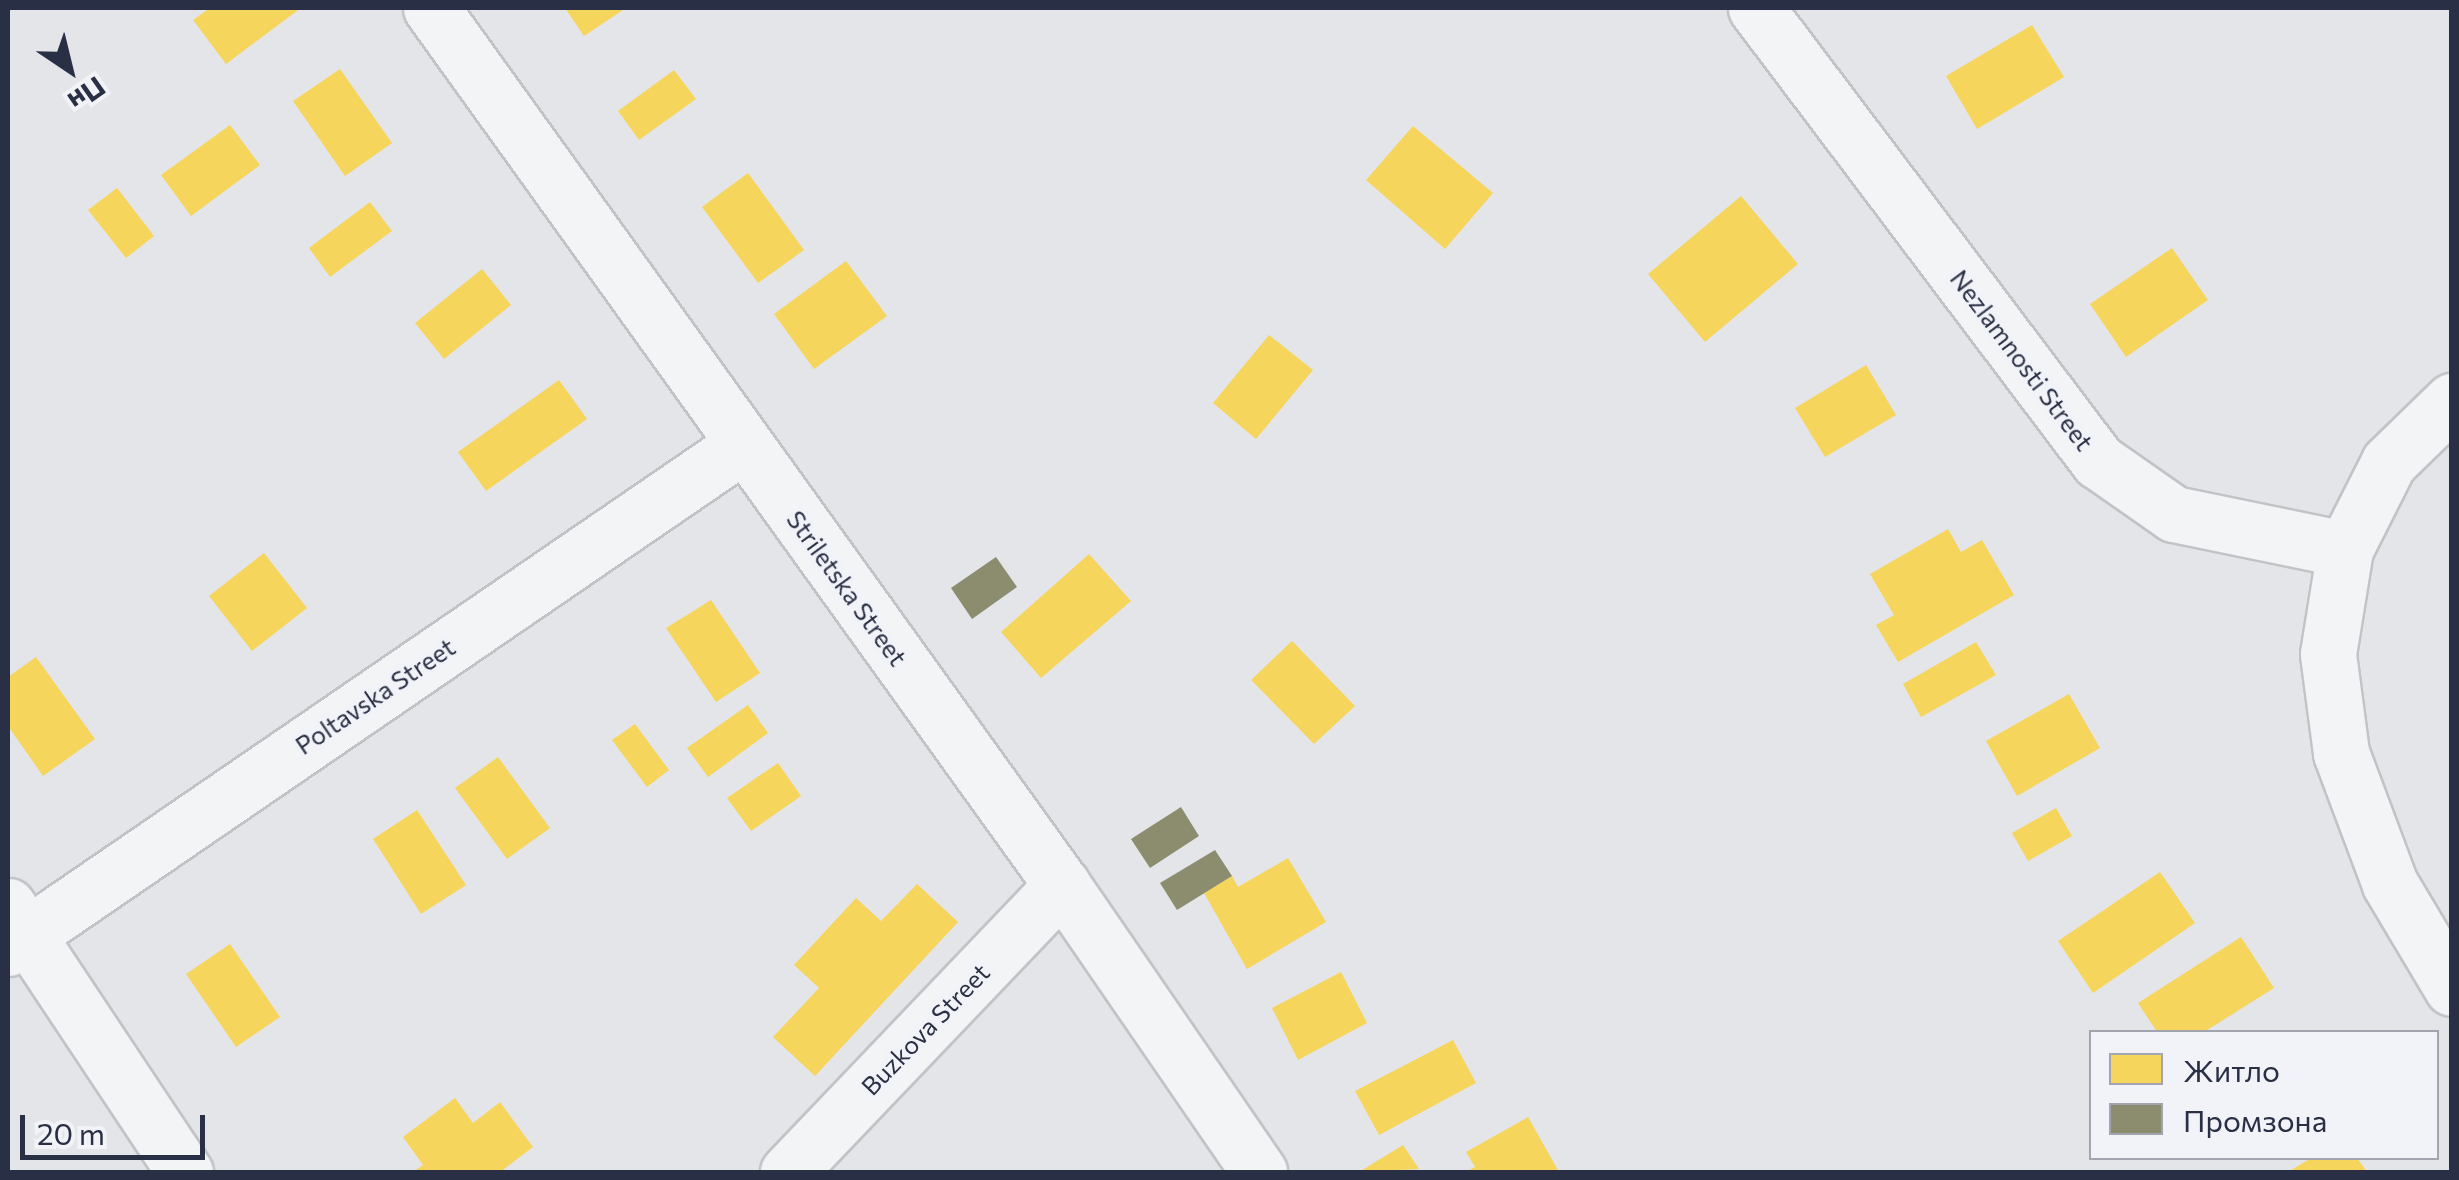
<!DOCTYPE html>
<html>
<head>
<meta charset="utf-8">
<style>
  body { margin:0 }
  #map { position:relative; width:2459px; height:1180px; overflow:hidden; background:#e4e5e9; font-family:Commissioner,sans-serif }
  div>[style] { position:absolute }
  .homes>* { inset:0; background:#f6d55c }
  .industry>* { inset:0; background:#8c8c6e }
  .roads { filter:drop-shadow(2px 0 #c2c3c7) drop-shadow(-2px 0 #c2c3c7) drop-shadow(0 2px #c2c3c7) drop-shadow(0 -2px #c2c3c7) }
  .minor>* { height:55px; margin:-27.5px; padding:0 27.5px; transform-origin:27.5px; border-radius:27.5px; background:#f3f4f6 }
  span { translate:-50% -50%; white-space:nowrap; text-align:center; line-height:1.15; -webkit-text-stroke:10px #f2f3f8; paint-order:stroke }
  .street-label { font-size:25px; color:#292f44 }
  .frame { position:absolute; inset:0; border:10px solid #292f44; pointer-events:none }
  .legend { position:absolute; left:2089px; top:1030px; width:350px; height:130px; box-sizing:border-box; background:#f2f3f8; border:2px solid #a2a5b0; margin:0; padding:12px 18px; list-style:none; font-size:30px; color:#292f44 }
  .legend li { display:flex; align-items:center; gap:20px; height:50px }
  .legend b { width:50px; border:2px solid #a2a5b0 }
  .north { position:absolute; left:20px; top:20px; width:100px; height:100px; -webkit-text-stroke:8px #f2f3f8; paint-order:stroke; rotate:145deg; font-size:28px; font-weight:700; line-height:40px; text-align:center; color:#292f44 }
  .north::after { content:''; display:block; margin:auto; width:35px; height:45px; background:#292f44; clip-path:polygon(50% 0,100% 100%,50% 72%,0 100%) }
  .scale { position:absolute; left:20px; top:1115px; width:185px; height:45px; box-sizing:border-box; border:5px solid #292f44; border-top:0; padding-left:12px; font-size:30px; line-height:35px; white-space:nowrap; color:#292f44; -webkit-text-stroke:8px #f2f3f8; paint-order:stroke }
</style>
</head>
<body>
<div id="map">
  <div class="homes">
    <i style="clip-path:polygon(210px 8px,301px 8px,226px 64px,193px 20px)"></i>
    <i style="clip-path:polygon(565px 8px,626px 8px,584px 36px)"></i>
    <i style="clip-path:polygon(2032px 25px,2064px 77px,1977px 129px,1946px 76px)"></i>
    <i style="clip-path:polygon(340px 69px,392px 143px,345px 176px,293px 101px)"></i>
    <i style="clip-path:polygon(674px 70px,696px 99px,639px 140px,618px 111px)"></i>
    <i style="clip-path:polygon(230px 125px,260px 165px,191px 216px,161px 175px)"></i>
    <i style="clip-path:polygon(1413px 126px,1493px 193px,1445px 249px,1366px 180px)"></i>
    <i style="clip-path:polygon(748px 173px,804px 250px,758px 283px,702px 207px)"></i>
    <i style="clip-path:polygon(117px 188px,154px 236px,126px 258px,88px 210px)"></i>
    <i style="clip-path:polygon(1741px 196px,1798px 264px,1705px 342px,1648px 274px)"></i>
    <i style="clip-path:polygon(370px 202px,392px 231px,330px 277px,309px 248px)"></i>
    <i style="clip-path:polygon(2172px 248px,2208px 300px,2126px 357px,2090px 304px)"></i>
    <i style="clip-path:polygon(846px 261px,887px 316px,814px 369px,774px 314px)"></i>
    <i style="clip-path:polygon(482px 269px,511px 305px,444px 359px,415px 323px)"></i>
    <i style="clip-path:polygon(1269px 335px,1313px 370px,1256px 439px,1213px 403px)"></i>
    <i style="clip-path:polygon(1866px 365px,1896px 415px,1825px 457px,1795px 408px)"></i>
    <i style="clip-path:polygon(559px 380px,587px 419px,486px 491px,458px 452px)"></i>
    <i style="clip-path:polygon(1948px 529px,1961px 552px,1982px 540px,2014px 595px,1898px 662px,1876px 625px,1894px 615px,1870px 574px)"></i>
    <i style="clip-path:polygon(264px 553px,307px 608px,252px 651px,209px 596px)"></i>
    <i style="clip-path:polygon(1089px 554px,1131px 601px,1041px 678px,1001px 632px)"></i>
    <i style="clip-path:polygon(711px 600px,760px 673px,716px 702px,666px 628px)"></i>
    <i style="clip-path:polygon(1292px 641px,1355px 706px,1314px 744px,1251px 680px)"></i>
    <i style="clip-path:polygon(1976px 642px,1996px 675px,1921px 717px,1903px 684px)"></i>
    <i style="clip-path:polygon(36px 657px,95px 739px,43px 776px,8px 726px,8px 677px)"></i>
    <i style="clip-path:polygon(2069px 694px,2100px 748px,2017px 796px,1986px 741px)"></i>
    <i style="clip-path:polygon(748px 705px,768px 733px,708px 777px,687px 748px)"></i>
    <i style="clip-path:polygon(635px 724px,669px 770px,647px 787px,612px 740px)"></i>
    <i style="clip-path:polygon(498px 757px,550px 828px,507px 859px,455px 788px)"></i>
    <i style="clip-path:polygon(778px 763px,801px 796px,751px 831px,727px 798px)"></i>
    <i style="clip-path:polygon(2056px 808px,2072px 836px,2028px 861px,2012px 833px)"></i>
    <i style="clip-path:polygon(417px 810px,466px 885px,421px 914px,373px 839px)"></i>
    <i style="clip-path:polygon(1288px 858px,1326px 922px,1247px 969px,1204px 893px,1232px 876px,1238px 887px)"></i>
    <i style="clip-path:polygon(2160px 872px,2195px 923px,2093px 993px,2058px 941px)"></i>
    <i style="clip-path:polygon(917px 884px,958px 922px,815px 1076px,773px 1037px,819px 988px,794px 965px,856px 898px,881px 921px)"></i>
    <i style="clip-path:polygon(2241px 937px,2274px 988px,2204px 1032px,2157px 1032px,2138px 1003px)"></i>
    <i style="clip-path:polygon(230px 944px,280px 1017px,236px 1047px,186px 974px)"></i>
    <i style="clip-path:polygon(1341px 972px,1367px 1023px,1298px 1060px,1272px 1008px)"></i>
    <i style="clip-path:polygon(1453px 1040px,1476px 1083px,1379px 1135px,1355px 1091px)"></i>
    <i style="clip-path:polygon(455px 1098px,473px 1123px,500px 1102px,533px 1147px,500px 1172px,413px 1172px,423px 1165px,403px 1137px)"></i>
    <i style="clip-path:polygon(1528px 1117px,1559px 1172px,1465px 1172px,1475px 1167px,1466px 1152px)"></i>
    <i style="clip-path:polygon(1403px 1145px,1419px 1169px,1359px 1172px)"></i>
    <i style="clip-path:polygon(2311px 1158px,2357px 1158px,2367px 1172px,2288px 1172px)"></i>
  </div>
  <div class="industry">
    <i style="clip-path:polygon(996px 557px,1017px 587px,972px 619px,951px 588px)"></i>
    <i style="clip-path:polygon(1181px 807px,1199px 836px,1150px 868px,1131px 839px)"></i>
    <i style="clip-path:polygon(1215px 850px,1232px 876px,1177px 910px,1160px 883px)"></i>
  </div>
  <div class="roads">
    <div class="minor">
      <i style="left:431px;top:8px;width:1080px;rotate:54.27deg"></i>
      <i style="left:1062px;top:885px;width:348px;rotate:55.5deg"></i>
      <i style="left:1756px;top:8px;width:568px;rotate:52.95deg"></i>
      <i style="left:2098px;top:461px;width:93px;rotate:34.9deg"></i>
      <i style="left:2174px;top:514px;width:175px;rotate:11.6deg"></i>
      <i style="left:2345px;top:549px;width:106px;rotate:99.2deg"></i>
      <i style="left:2328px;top:654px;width:100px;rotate:82.5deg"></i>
      <i style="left:2341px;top:753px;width:140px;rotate:69.5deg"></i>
      <i style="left:2390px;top:884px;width:121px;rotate:59.2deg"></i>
      <i style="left:2345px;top:549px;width:97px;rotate:-63.2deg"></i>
      <i style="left:2389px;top:462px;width:88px;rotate:-44.1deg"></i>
      <i style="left:8px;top:906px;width:320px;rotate:56.4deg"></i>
      <i style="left:8px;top:948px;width:891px;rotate:-34.39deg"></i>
      <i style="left:788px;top:1172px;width:397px;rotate:-46.3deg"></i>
    </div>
  </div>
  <div class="street-label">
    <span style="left:2022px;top:360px;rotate:53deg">Nezlamnosti Street</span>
    <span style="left:847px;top:588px;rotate:54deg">Striletska Street</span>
    <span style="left:375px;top:696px;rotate:-34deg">Poltavska Street</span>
    <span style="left:925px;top:1029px;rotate:-46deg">Buzkova Street</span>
  </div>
  <div class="frame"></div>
  <ul class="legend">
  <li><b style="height:28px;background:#f6d55c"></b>Житло</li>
  <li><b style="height:28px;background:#8c8c6e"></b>Промзона</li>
  </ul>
  <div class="north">Пн</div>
  <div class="scale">20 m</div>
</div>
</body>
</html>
